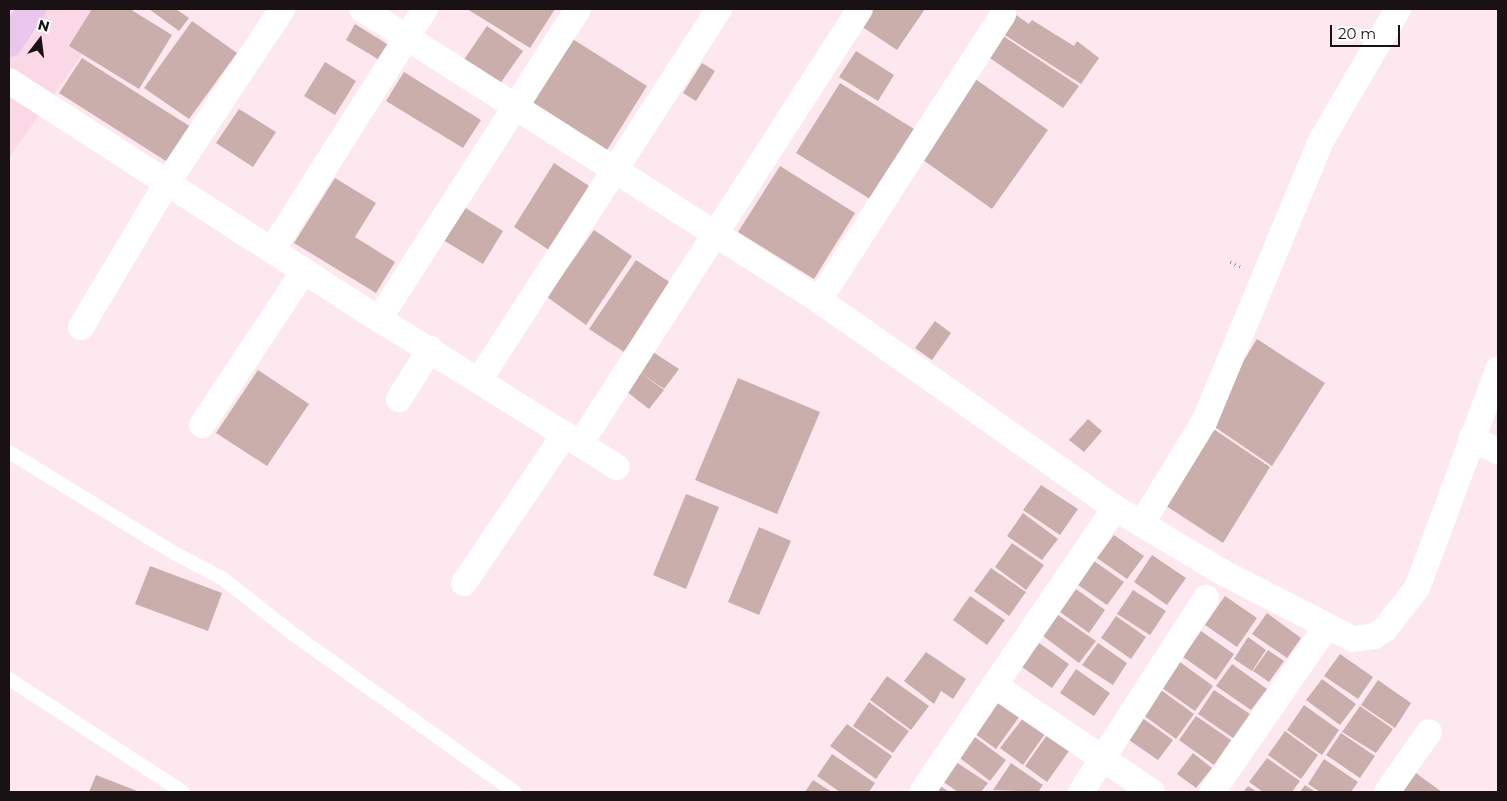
<!DOCTYPE html>
<html>
<head>
<meta charset="utf-8">
<style>
  body { margin:0 }
  #map { position:relative; width:1507px; height:801px; overflow:hidden; background:#fee8f0; font-family:Montserrat,sans-serif }
  div>[style] { position:absolute }
  .built>* { inset:0; background:#fbd8e5 }
  .building>* { inset:0; background:#caaeac }
  .path>* { height:3px; margin-top:-1.5px; transform-origin:0; background:repeating-linear-gradient(90deg,#9d8d93 0 1px,transparent 0 5px) }
  .lane>* { height:14px; margin:-7px; padding:0 7px; transform-origin:7px; border-radius:7px; background:#fff }
  .street>* { height:26px; margin:-13px; padding:0 13px; transform-origin:13px; border-radius:13px; background:#fff }
  .primary>* { height:28px; margin:-14px; padding:0 14px; transform-origin:14px; border-radius:14px; background:#eac6ec }
  span { translate:-50% -50%; white-space:nowrap; text-align:center; line-height:1.15; -webkit-text-stroke:4.5px #fff; paint-order:stroke }
  .frame { position:absolute; inset:0; border:10px solid #1a1114; pointer-events:none }
  .north { position:absolute; left:15px; top:15px; width:50px; height:50px; -webkit-text-stroke:4px #fff; paint-order:stroke; rotate:15deg; font-size:14px; font-weight:700; line-height:20px; text-align:center; color:#1a1114 }
  .north::after { content:''; display:block; margin:auto; width:18px; height:22px; background:#1a1114; clip-path:polygon(50% 0,100% 100%,50% 72%,0 100%) }
  .scale { position:absolute; left:1330px; top:25px; width:70px; height:22px; box-sizing:border-box; border:2px solid #1a1114; border-top:0; padding-left:6px; font-size:15px; line-height:18px; white-space:nowrap; color:#1a1114; -webkit-text-stroke:4px #fff; paint-order:stroke }
</style>
</head>
<body>
<div id="map">
  <div class="built">
    <i style="clip-path:polygon(9px 9px,114px 9px,9px 158px)"></i>
  </div>
  <div class="building">
    <i style="clip-path:polygon(92px 9px,130px 9px,172px 35px,139px 89px,69px 46px)"></i>
    <i style="clip-path:polygon(149px 9px,176px 9px,189px 18px,179px 31px)"></i>
    <i style="clip-path:polygon(467px 9px,555px 9px,530px 48px)"></i>
    <i style="clip-path:polygon(868px 9px,925px 9px,897px 50px,858px 24px)"></i>
    <i style="clip-path:polygon(1010px 11px,1029px 24px,1032px 20px,1074px 46px,1077px 41px,1099px 58px,1081px 84px,997px 30px)"></i>
    <i style="clip-path:polygon(192px 21px,237px 53px,189px 119px,144px 88px)"></i>
    <i style="clip-path:polygon(355px 24px,390px 46px,381px 61px,346px 40px)"></i>
    <i style="clip-path:polygon(487px 26px,523px 51px,499px 85px,463px 61px)"></i>
    <i style="clip-path:polygon(997px 32px,1079px 86px,1063px 108px,981px 52px)"></i>
    <i style="clip-path:polygon(571px 38px,647px 86px,607px 150px,530px 103px)"></i>
    <i style="clip-path:polygon(856px 51px,894px 75px,878px 101px,839px 77px)"></i>
    <i style="clip-path:polygon(82px 58px,191px 127px,169px 163px,59px 93px)"></i>
    <i style="clip-path:polygon(325px 62px,356px 81px,335px 115px,304px 96px)"></i>
    <i style="clip-path:polygon(702px 63px,715px 71px,696px 101px,683px 93px)"></i>
    <i style="clip-path:polygon(404px 72px,481px 120px,463px 148px,386px 101px)"></i>
    <i style="clip-path:polygon(971px 76px,1048px 130px,992px 209px,916px 155px)"></i>
    <i style="clip-path:polygon(840px 83px,914px 129px,870px 199px,796px 153px)"></i>
    <i style="clip-path:polygon(239px 109px,276px 132px,253px 167px,216px 143px)"></i>
    <i style="clip-path:polygon(554px 163px,589px 186px,549px 250px,514px 227px)"></i>
    <i style="clip-path:polygon(780px 166px,855px 213px,814px 279px,738px 232px)"></i>
    <i style="clip-path:polygon(335px 178px,376px 203px,355px 237px,395px 262px,376px 293px,294px 243px)"></i>
    <i style="clip-path:polygon(464px 207px,503px 231px,483px 264px,443px 240px)"></i>
    <i style="clip-path:polygon(594px 230px,632px 256px,586px 325px,547px 297px)"></i>
    <i style="clip-path:polygon(636px 260px,671px 283px,624px 352px,589px 329px)"></i>
    <i style="clip-path:polygon(935px 321px,951px 333px,932px 360px,915px 348px)"></i>
    <i style="clip-path:polygon(1257px 339px,1325px 383px,1272px 466px,1206px 421px)"></i>
    <i style="clip-path:polygon(650px 350px,679px 369px,664px 389px,638px 371px,664px 390px,649px 409px,622px 388px)"></i>
    <i style="clip-path:polygon(258px 370px,309px 404px,267px 466px,216px 433px)"></i>
    <i style="clip-path:polygon(738px 378px,820px 412px,777px 514px,695px 480px)"></i>
    <i style="clip-path:polygon(1088px 419px,1102px 431px,1084px 452px,1069px 440px)"></i>
    <i style="clip-path:polygon(1206px 424px,1270px 467px,1223px 543px,1157px 500px)"></i>
    <i style="clip-path:polygon(1041px 485px,1078px 509px,1060px 535px,1023px 510px)"></i>
    <i style="clip-path:polygon(686px 494px,719px 507px,686px 589px,653px 575px)"></i>
    <i style="clip-path:polygon(1023px 513px,1058px 539px,1042px 560px,1007px 536px)"></i>
    <i style="clip-path:polygon(759px 527px,791px 541px,759px 615px,728px 602px)"></i>
    <i style="clip-path:polygon(1114px 535px,1144px 556px,1127px 579px,1097px 558px)"></i>
    <i style="clip-path:polygon(1012px 543px,1044px 565px,1026px 590px,995px 567px)"></i>
    <i style="clip-path:polygon(1152px 555px,1186px 578px,1167px 605px,1134px 582px)"></i>
    <i style="clip-path:polygon(1094px 561px,1124px 582px,1107px 605px,1078px 585px)"></i>
    <i style="clip-path:polygon(150px 566px,222px 593px,208px 631px,135px 604px)"></i>
    <i style="clip-path:polygon(991px 568px,1026px 592px,1009px 616px,974px 591px)"></i>
    <i style="clip-path:polygon(1076px 589px,1105px 610px,1089px 633px,1060px 612px)"></i>
    <i style="clip-path:polygon(1133px 590px,1166px 611px,1150px 635px,1117px 614px)"></i>
    <i style="clip-path:polygon(970px 596px,1005px 620px,987px 645px,953px 620px)"></i>
    <i style="clip-path:polygon(1225px 596px,1257px 618px,1237px 647px,1205px 625px)"></i>
    <i style="clip-path:polygon(1267px 613px,1301px 638px,1287px 658px,1252px 634px)"></i>
    <i style="clip-path:polygon(1058px 615px,1096px 641px,1079px 663px,1043px 636px)"></i>
    <i style="clip-path:polygon(1116px 616px,1146px 637px,1131px 659px,1101px 638px)"></i>
    <i style="clip-path:polygon(1201px 631px,1234px 654px,1216px 680px,1183px 657px)"></i>
    <i style="clip-path:polygon(1248px 637px,1266px 650px,1252px 671px,1234px 659px)"></i>
    <i style="clip-path:polygon(1039px 643px,1069px 664px,1052px 688px,1022px 667px)"></i>
    <i style="clip-path:polygon(1098px 643px,1127px 663px,1113px 685px,1082px 665px)"></i>
    <i style="clip-path:polygon(1268px 650px,1284px 661px,1269px 682px,1253px 671px)"></i>
    <i style="clip-path:polygon(926px 652px,966px 679px,953px 699px,941px 691px,934px 704px,904px 681px)"></i>
    <i style="clip-path:polygon(1340px 654px,1373px 677px,1358px 699px,1324px 676px)"></i>
    <i style="clip-path:polygon(1180px 662px,1213px 686px,1195px 711px,1162px 688px)"></i>
    <i style="clip-path:polygon(1232px 664px,1267px 689px,1251px 710px,1216px 686px)"></i>
    <i style="clip-path:polygon(1076px 669px,1110px 693px,1094px 716px,1060px 693px)"></i>
    <i style="clip-path:polygon(887px 676px,929px 706px,911px 730px,870px 700px)"></i>
    <i style="clip-path:polygon(1322px 679px,1356px 704px,1340px 725px,1306px 700px)"></i>
    <i style="clip-path:polygon(1378px 680px,1411px 703px,1395px 728px,1361px 705px)"></i>
    <i style="clip-path:polygon(1161px 690px,1194px 714px,1176px 739px,1143px 715px)"></i>
    <i style="clip-path:polygon(1214px 690px,1250px 714px,1233px 738px,1198px 714px)"></i>
    <i style="clip-path:polygon(996px 701px,1019px 717px,996px 749px,974px 733px)"></i>
    <i style="clip-path:polygon(869px 702px,909px 731px,893px 753px,853px 726px)"></i>
    <i style="clip-path:polygon(1304px 705px,1339px 730px,1322px 755px,1287px 730px)"></i>
    <i style="clip-path:polygon(1360px 706px,1393px 729px,1376px 753px,1342px 732px)"></i>
    <i style="clip-path:polygon(1196px 716px,1231px 740px,1214px 765px,1179px 740px)"></i>
    <i style="clip-path:polygon(1141px 717px,1173px 740px,1158px 760px,1126px 738px)"></i>
    <i style="clip-path:polygon(1023px 718px,1045px 734px,1023px 765px,1000px 748px)"></i>
    <i style="clip-path:polygon(847px 724px,892px 756px,876px 779px,830px 746px)"></i>
    <i style="clip-path:polygon(1285px 731px,1318px 755px,1301px 779px,1268px 755px)"></i>
    <i style="clip-path:polygon(1341px 733px,1375px 756px,1360px 778px,1326px 755px)"></i>
    <i style="clip-path:polygon(972px 735px,1006px 760px,990px 781px,956px 755px)"></i>
    <i style="clip-path:polygon(1047px 735px,1069px 751px,1047px 782px,1025px 766px)"></i>
    <i style="clip-path:polygon(1193px 753px,1212px 768px,1196px 788px,1177px 774px)"></i>
    <i style="clip-path:polygon(832px 754px,875px 783px,869px 792px,840px 792px,817px 776px)"></i>
    <i style="clip-path:polygon(1267px 758px,1300px 781px,1292px 792px,1263px 792px,1249px 782px)"></i>
    <i style="clip-path:polygon(1324px 759px,1358px 782px,1351px 792px,1320px 792px,1308px 784px)"></i>
    <i style="clip-path:polygon(956px 762px,988px 783px,981px 792px,958px 792px,942px 781px)"></i>
    <i style="clip-path:polygon(1011px 763px,1043px 785px,1038px 792px,993px 790px)"></i>
    <i style="clip-path:polygon(1413px 771px,1442px 792px,1397px 792px)"></i>
    <i style="clip-path:polygon(96px 775px,140px 792px,89px 792px)"></i>
    <i style="clip-path:polygon(813px 780px,832px 792px,805px 792px)"></i>
    <i style="clip-path:polygon(939px 785px,949px 792px,934px 792px)"></i>
    <i style="clip-path:polygon(1305px 785px,1316px 792px,1300px 792px)"></i>
    <i style="clip-path:polygon(1248px 786px,1257px 792px,1243px 792px)"></i>
  </div>
  <div class="path">
    <i style="left:1230px;top:262px;width:15px;rotate:23deg"></i>
  </div>
  <div class="lane">
    <i style="left:9px;top:452px;width:193px;rotate:31.5deg"></i>
    <i style="left:174px;top:553px;width:54px;rotate:27.5deg"></i>
    <i style="left:222px;top:578px;width:94px;rotate:38.1deg"></i>
    <i style="left:296px;top:636px;width:269px;rotate:35.5deg"></i>
    <i style="left:9px;top:679px;width:207px;rotate:33deg"></i>
  </div>
  <div class="street">
    <i style="left:362px;top:9px;width:542px;rotate:32.49deg"></i>
    <i style="left:819px;top:300px;width:362px;rotate:35.1deg"></i>
    <i style="left:1115px;top:508px;width:125px;rotate:30.9deg"></i>
    <i style="left:1222px;top:572px;width:147px;rotate:27.1deg"></i>
    <i style="left:1353px;top:639px;width:21px;rotate:-8deg"></i>
    <i style="left:1374px;top:636px;width:13px;rotate:-32deg"></i>
    <i style="left:1385px;top:629px;width:52px;rotate:-52deg"></i>
    <i style="left:1417px;top:588px;width:233px;rotate:-69.6deg"></i>
    <i style="left:9px;top:81px;width:440px;rotate:32.8deg"></i>
    <i style="left:379px;top:319px;width:368px;rotate:-57.3deg"></i>
    <i style="left:272px;top:250px;width:285px;rotate:-57.6deg"></i>
    <i style="left:819px;top:300px;width:340px;rotate:-57.2deg"></i>
    <i style="left:379px;top:319px;width:280px;rotate:31.9deg"></i>
    <i style="left:81px;top:327px;width:168px;rotate:-59.2deg"></i>
    <i style="left:167px;top:183px;width:209px;rotate:-56.5deg"></i>
    <i style="left:479px;top:380px;width:442px;rotate:-57.1deg"></i>
    <i style="left:399px;top:399px;width:59px;rotate:-58.2deg"></i>
    <i style="left:202px;top:425px;width:185px;rotate:-56.5deg"></i>
    <i style="left:1471px;top:439px;width:30px;rotate:24deg"></i>
    <i style="left:580px;top:444px;width:517px;rotate:-57.23deg"></i>
    <i style="left:1142px;top:523px;width:119px;rotate:-58.5deg"></i>
    <i style="left:1204px;top:422px;width:307px;rotate:-67.4deg"></i>
    <i style="left:1322px;top:139px;width:151px;rotate:-59.7deg"></i>
    <i style="left:464px;top:583px;width:180px;rotate:-55.9deg"></i>
    <i style="left:994px;top:685px;width:191px;rotate:34.1deg"></i>
    <i style="left:922px;top:792px;width:343px;rotate:-55.8deg"></i>
    <i style="left:1081px;top:792px;width:231px;rotate:-57.2deg"></i>
    <i style="left:1212px;top:792px;width:202px;rotate:-55.3deg"></i>
    <i style="left:1387px;top:792px;width:73px;rotate:-55deg"></i>
  </div>
  <div class="primary">
    <i style="left:9px;top:43px;width:41px;rotate:-55.9deg"></i>
  </div>
  <div class="frame"></div>
  <div class="north">N</div>
  <div class="scale">20 m</div>
</div>
</body>
</html>
